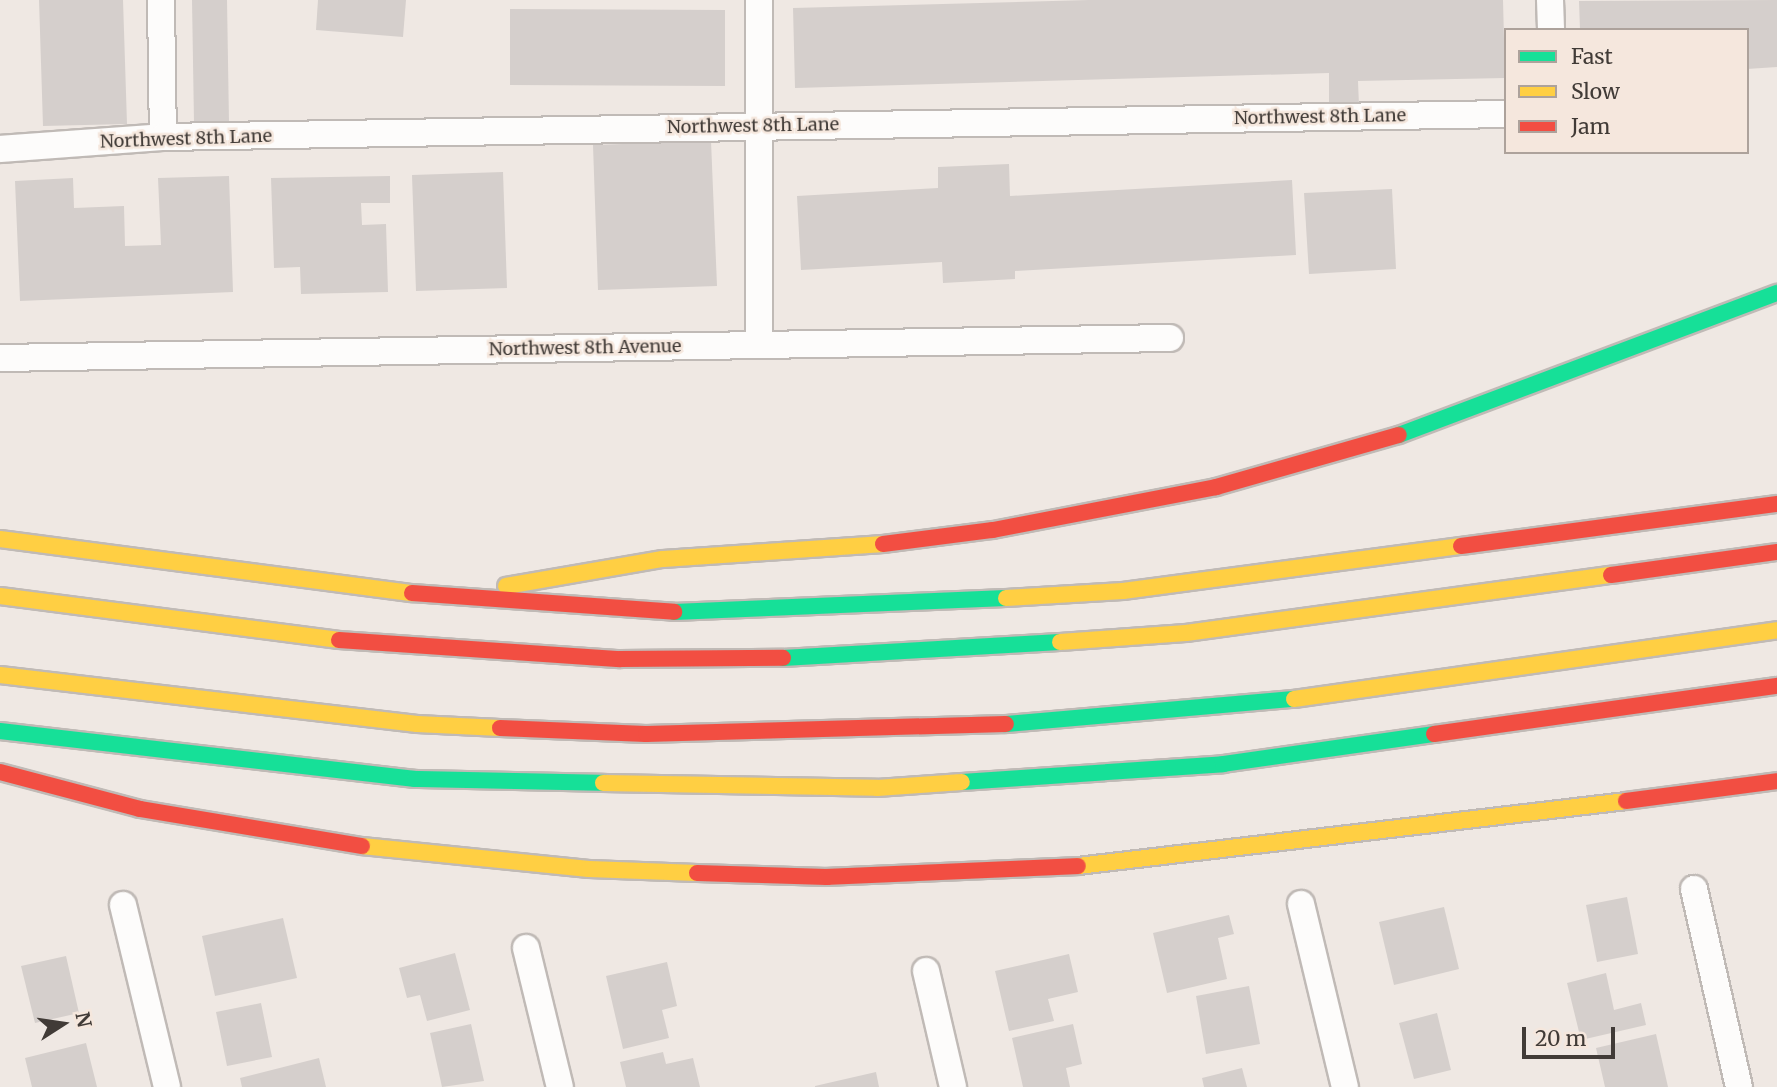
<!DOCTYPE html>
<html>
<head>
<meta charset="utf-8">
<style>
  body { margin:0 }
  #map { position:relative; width:1777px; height:1087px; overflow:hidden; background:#efe8e3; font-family:Merriweather,serif }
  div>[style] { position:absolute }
  .building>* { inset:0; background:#d5cfcc }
  .roads { filter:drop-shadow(2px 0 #c0bab6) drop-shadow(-2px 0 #c0bab6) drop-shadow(0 2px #c0bab6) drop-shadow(0 -2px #c0bab6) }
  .street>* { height:26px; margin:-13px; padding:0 13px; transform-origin:13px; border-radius:13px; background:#fdfcfb }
  .fast>* { height:16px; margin:-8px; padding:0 8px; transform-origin:8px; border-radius:8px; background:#16e098 }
  .slow>* { height:16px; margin:-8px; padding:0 8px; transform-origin:8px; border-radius:8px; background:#ffcf43 }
  .jam>* { height:16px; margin:-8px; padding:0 8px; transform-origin:8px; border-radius:8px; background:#f24e42 }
  span { translate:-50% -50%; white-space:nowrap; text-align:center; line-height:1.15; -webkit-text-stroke:5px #f5e7dd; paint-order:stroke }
  .street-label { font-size:18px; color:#413b37 }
  .legend { position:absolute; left:1504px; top:28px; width:245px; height:126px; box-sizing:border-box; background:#f5e7dd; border:2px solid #ada29b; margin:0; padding:9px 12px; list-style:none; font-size:21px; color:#413b37 }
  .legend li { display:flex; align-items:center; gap:14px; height:35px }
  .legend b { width:35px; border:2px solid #ada29b }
  .north { position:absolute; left:28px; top:989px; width:70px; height:70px; -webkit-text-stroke:5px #f5e7dd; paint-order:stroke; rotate:78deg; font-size:19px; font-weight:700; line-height:28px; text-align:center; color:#413b37 }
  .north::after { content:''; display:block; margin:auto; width:24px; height:32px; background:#413b37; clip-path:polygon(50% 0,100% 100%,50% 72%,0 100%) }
  .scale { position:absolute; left:1522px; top:1027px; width:93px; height:32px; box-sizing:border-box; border:4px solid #413b37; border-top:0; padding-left:9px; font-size:21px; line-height:24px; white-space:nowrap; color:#413b37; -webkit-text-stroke:5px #f5e7dd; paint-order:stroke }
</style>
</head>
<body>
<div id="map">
  <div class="building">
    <i style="clip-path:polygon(39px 0,123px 0,127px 124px,43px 126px)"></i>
    <i style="clip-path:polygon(192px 0,227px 0,229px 123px,194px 123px)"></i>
    <i style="clip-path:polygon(318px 0,406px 0,403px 37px,316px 30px)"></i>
    <i style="clip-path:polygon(1089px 0,1503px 0,1505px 78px,1358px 81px,1359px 106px,1329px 107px,1329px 73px,795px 88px,793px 8px)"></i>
    <i style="clip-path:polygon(1777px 0,1777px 67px,1747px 69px,1747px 30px,1580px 30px,1579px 1px)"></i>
    <i style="clip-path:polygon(510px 9px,725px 10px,725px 86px,510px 85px)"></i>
    <i style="clip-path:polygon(711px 141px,717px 286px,598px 290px,593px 145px)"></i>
    <i style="clip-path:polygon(1009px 164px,1010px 196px,1292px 180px,1296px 255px,1015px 271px,1015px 279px,943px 283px,942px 262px,801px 270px,797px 196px,938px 188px,938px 167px)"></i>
    <i style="clip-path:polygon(503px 172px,507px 288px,416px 291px,412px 175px)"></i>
    <i style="clip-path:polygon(229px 176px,233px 292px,20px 301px,15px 181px,73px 178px,74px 208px,124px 206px,125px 246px,161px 245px,158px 178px)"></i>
    <i style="clip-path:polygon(390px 176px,390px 203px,361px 203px,362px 225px,386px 224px,388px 292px,301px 294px,300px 267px,274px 268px,271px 178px)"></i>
    <i style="clip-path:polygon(1392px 189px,1396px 269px,1309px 274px,1304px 193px)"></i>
    <i style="clip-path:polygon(1627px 897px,1638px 954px,1597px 962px,1586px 905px)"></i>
    <i style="clip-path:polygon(1444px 907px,1459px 969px,1394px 985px,1379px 922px)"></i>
    <i style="clip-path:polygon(1229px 915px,1234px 934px,1218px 938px,1227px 979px,1167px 993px,1153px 933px)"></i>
    <i style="clip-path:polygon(283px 918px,297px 978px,215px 996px,202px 936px)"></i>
    <i style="clip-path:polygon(455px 953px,470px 1010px,427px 1021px,420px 995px,407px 998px,399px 968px)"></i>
    <i style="clip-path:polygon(1069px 954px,1078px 992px,1048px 999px,1054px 1021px,1009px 1031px,995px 971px)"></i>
    <i style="clip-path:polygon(66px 956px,79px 1013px,35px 1023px,21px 966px)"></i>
    <i style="clip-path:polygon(667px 962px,677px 1006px,662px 1010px,669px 1038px,623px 1049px,606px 976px)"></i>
    <i style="clip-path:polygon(1606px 973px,1614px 1010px,1641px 1003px,1646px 1025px,1581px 1040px,1567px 983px)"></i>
    <i style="clip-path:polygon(1249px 986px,1260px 1044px,1206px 1054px,1196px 996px)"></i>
    <i style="clip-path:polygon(261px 1003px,272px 1057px,227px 1066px,216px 1012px)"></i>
    <i style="clip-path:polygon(1437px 1013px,1451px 1070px,1414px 1079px,1399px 1023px)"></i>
    <i style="clip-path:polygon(471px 1024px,484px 1081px,442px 1087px,430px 1033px)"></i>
    <i style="clip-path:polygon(1073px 1024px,1082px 1064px,1066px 1068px,1070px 1087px,1023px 1087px,1012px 1038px)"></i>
    <i style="clip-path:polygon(1656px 1034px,1668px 1087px,1605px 1087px,1596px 1048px)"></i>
    <i style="clip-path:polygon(86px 1043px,97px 1087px,32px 1087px,25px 1058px)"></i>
    <i style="clip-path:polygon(663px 1052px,666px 1064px,693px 1058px,700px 1087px,626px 1087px,620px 1062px)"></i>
    <i style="clip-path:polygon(319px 1058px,326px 1087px,242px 1087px,240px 1078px)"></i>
    <i style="clip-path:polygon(1242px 1068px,1247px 1087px,1204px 1087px,1202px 1078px)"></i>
    <i style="clip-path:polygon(876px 1072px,879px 1087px,815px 1087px,815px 1086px)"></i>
  </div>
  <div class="roads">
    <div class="street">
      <i style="left:161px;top:0;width:137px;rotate:89.2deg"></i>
      <i style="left:759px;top:0;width:345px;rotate:90deg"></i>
      <i style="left:1550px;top:0;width:30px;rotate:88deg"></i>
      <i style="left:0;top:149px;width:163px;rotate:-4.2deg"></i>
      <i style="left:163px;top:137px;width:1343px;rotate:-0.98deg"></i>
      <i style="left:0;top:358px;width:1170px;rotate:-0.98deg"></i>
      <i style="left:1694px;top:889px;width:203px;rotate:77.2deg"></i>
      <i style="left:1301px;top:904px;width:188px;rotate:76.5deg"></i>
      <i style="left:123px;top:905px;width:187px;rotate:76.4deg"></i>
      <i style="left:526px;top:948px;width:143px;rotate:76.3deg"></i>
      <i style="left:926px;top:971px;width:119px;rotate:76.9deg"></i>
    </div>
    <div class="fast">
      <i style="left:1399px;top:435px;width:404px;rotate:-20.6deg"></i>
      <i style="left:674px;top:612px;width:332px;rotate:-2.4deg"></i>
      <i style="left:783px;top:658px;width:277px;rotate:-3.3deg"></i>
      <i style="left:1006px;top:724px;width:289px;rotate:-5deg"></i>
      <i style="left:0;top:731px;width:418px;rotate:6.6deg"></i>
      <i style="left:415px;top:779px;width:188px;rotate:1.2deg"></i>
      <i style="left:962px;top:782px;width:262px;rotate:-3.9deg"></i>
      <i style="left:1223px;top:764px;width:213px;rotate:-8.1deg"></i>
    </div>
    <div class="slow">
      <i style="left:0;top:539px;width:416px;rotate:7.5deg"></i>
      <i style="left:506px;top:586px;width:159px;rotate:-9.8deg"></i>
      <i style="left:663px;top:559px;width:221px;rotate:-3.9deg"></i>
      <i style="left:0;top:596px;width:342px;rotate:7.4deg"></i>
      <i style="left:1006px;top:598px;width:117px;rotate:-3.4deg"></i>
      <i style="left:1123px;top:591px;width:341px;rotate:-7.6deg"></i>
      <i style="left:1060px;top:642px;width:126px;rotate:-4.1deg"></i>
      <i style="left:1186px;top:633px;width:429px;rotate:-7.8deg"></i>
      <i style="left:0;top:675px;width:420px;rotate:6.7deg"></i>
      <i style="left:417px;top:724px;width:83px;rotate:2.8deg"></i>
      <i style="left:1294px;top:699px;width:488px;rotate:-8.1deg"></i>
      <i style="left:603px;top:783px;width:274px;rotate:1deg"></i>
      <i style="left:877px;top:788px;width:85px;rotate:-4deg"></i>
      <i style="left:362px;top:846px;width:228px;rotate:5.8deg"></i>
      <i style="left:589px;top:869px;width:108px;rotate:2.1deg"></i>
      <i style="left:1078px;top:866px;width:552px;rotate:-6.76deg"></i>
    </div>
    <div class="jam">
      <i style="left:883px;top:544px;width:111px;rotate:-7.3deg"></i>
      <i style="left:993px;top:530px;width:227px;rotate:-10.9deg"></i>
      <i style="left:1216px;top:487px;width:190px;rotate:-15.9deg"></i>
      <i style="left:1461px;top:546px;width:319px;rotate:-7.6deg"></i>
      <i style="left:1611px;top:575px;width:168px;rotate:-7.9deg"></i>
      <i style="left:412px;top:593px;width:263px;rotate:4.1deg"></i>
      <i style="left:339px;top:640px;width:282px;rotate:3.9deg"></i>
      <i style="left:620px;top:659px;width:163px;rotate:-0.4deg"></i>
      <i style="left:500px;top:728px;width:146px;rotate:2.4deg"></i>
      <i style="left:646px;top:734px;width:360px;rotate:-1.6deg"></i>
      <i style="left:1434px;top:734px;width:346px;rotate:-8deg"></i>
      <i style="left:0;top:772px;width:145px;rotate:14.8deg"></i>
      <i style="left:140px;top:809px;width:225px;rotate:9.5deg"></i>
      <i style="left:1626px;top:801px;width:152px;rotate:-7.5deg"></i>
      <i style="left:697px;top:873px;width:130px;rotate:1.8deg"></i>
      <i style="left:827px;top:877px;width:251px;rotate:-2.5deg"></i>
    </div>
  </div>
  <div class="street-label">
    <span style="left:1320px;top:117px;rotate:-1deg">Northwest 8th Lane</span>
    <span style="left:753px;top:126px;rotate:-1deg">Northwest 8th Lane</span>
    <span style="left:186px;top:139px;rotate:-2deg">Northwest 8th Lane</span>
    <span style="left:585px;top:348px;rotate:-1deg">Northwest 8th Avenue</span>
  </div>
  <ul class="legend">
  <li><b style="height:9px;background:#16e098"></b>Fast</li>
  <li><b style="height:9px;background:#ffcf43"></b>Slow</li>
  <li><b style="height:9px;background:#f24e42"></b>Jam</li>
  </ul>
  <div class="north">N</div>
  <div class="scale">20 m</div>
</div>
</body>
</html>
